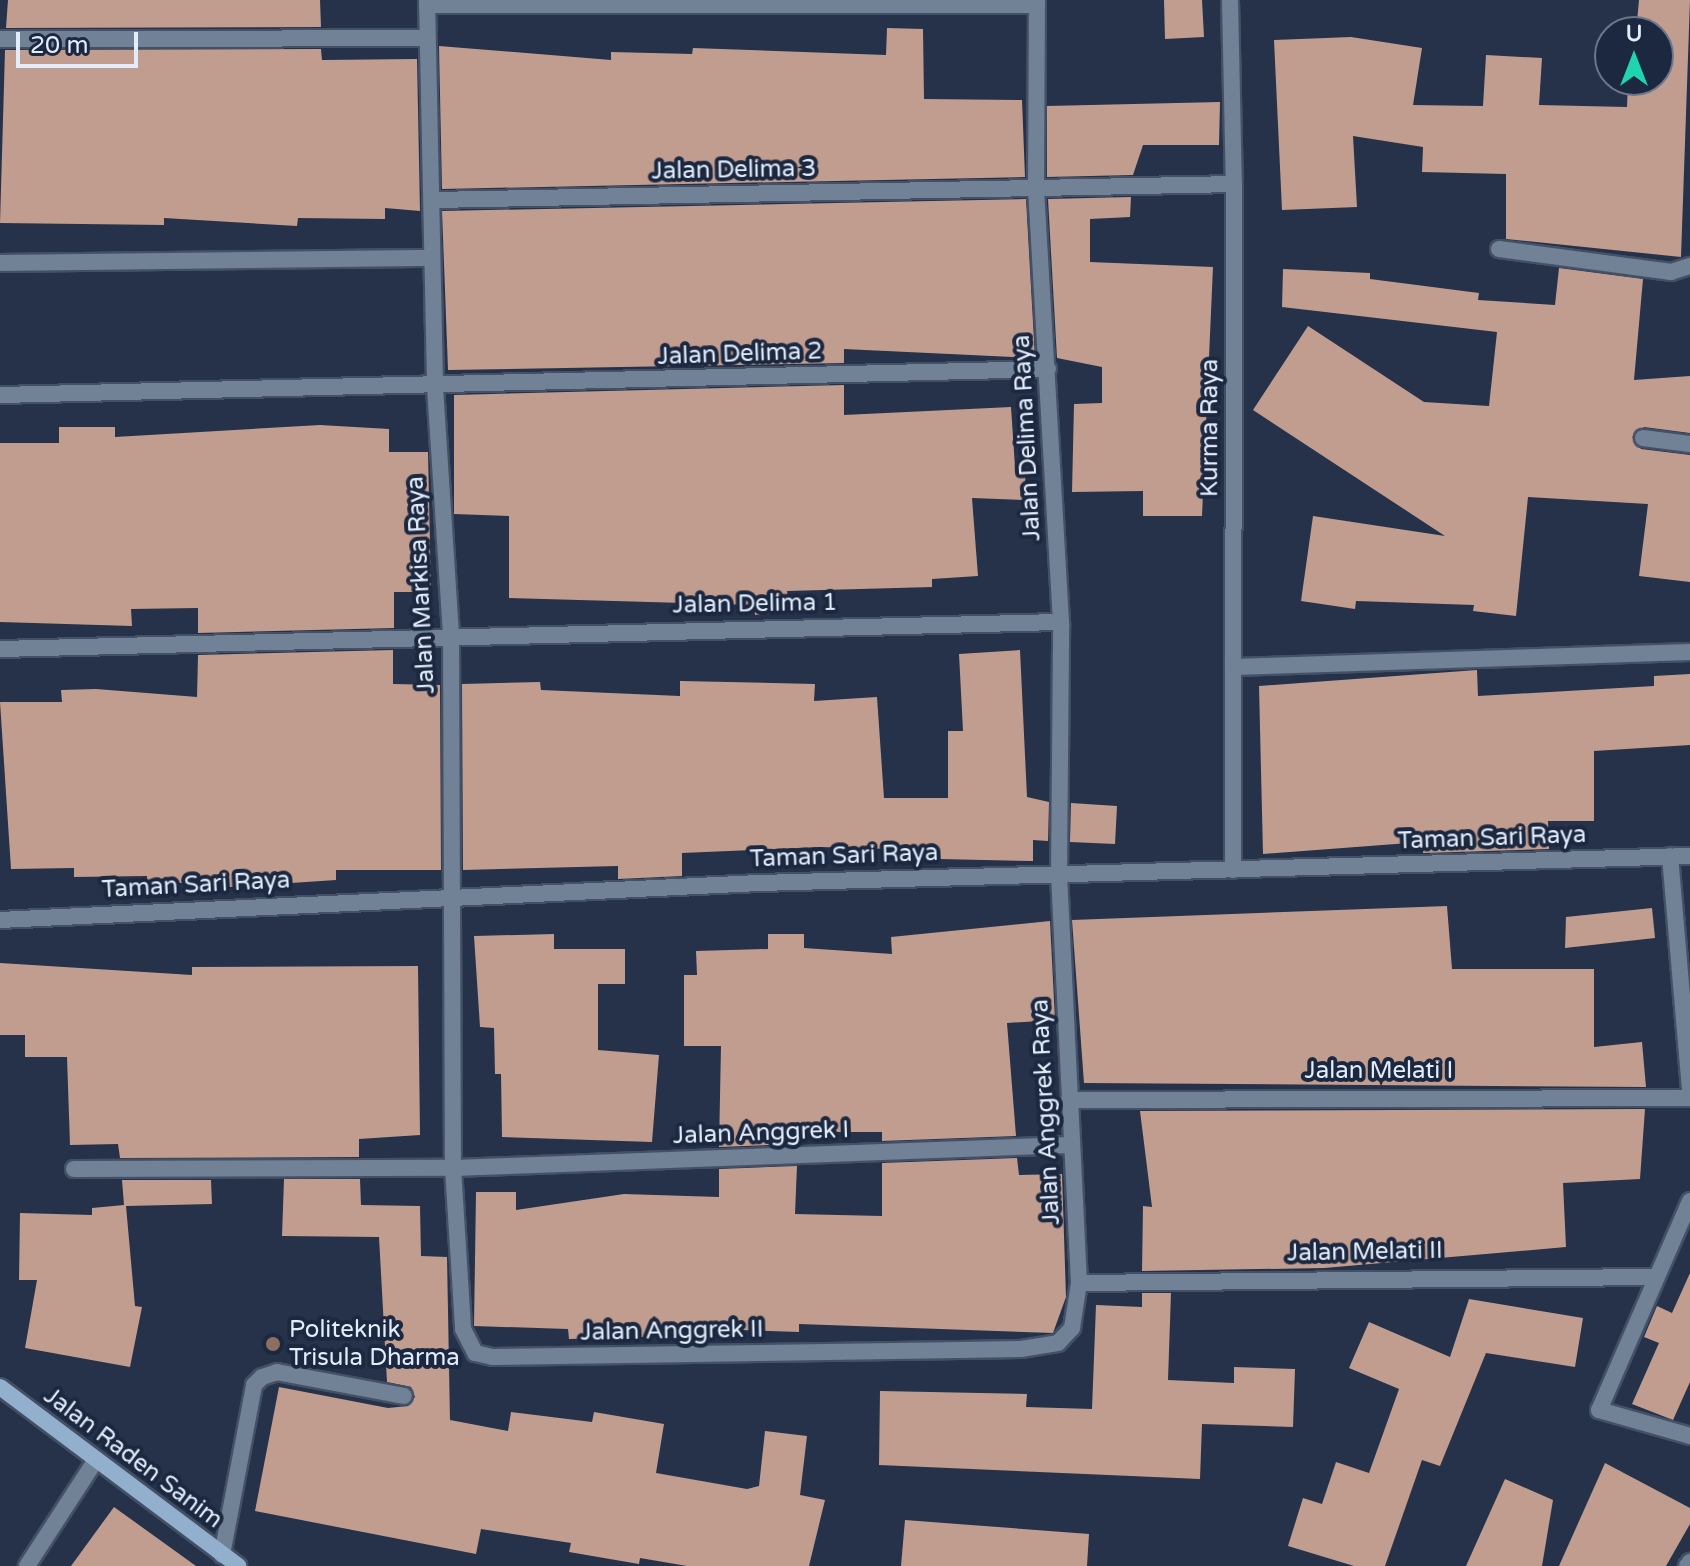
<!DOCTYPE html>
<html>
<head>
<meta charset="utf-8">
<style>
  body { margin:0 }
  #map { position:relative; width:1690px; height:1566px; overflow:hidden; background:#25324a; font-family:"Varela Round",sans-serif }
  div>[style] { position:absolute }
  .building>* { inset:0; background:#c19d8f }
  .roads { filter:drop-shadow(2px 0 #435066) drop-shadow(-2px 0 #435066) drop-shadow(0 2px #435066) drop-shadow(0 -2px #435066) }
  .lane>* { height:16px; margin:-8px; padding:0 8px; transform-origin:8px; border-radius:8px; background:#718296 }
  .street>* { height:16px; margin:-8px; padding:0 8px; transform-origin:8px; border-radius:8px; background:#718296 }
  .secondary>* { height:16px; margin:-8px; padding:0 8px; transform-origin:8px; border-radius:8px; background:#93afce }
  .dots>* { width:22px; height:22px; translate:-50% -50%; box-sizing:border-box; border:4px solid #1b283f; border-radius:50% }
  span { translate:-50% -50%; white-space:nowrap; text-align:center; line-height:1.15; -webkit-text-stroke:8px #1b283f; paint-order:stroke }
  .street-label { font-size:24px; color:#e2ecfb }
  .poi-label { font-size:24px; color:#e2ecfb }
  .left { translate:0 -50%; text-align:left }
  .north { position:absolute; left:1594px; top:16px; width:80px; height:80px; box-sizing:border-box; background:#1b283f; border:2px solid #6b768a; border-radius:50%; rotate:0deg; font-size:22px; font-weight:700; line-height:32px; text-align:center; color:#e2ecfb }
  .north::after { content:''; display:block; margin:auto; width:28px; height:36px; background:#1ed5b0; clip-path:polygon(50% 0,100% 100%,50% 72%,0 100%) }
  .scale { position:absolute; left:16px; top:32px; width:122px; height:36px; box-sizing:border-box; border:4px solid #e2ecfb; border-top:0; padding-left:10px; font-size:24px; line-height:28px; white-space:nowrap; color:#e2ecfb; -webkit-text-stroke:6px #1b283f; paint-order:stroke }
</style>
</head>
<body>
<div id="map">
  <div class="building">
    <i style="clip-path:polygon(8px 0,320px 0,321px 27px,6px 28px)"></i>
    <i style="clip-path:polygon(1164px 0,1202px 0,1204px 37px,1165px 39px)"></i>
    <i style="clip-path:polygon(1639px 0,1690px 0,1681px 257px,1506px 239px,1506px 174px,1422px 172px,1423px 147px,1353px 136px,1357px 207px,1282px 210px,1274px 40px,1351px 37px,1422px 48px,1413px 105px,1483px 106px,1486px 55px,1542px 58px,1539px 105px,1627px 107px,1628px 80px,1658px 80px,1658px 32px,1636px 32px)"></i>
    <i style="clip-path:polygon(887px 28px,923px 29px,924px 99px,1022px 100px,1025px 177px,442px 189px,439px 46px,611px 60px,611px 52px,692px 54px,693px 48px,886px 55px)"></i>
    <i style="clip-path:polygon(321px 49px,322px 60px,417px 59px,420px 211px,385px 208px,385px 219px,298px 218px,297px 226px,164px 218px,164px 225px,0 223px,5px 50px)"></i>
    <i style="clip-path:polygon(1220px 102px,1219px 145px,1143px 145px,1133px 175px,1047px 177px,1047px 106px)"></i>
    <i style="clip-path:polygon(1131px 197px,1130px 217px,1090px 219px,1090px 262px,1213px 267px,1202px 516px,1143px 516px,1143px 491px,1072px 492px,1074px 404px,1102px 403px,1102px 367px,1057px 358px,1048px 199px)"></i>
    <i style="clip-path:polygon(1026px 199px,1035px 358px,844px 349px,844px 363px,448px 370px,442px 211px)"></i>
    <i style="clip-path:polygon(1559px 268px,1643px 279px,1634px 380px,1690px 376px,1690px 433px,1644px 427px,1632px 437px,1641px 449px,1690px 455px,1690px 582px,1639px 576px,1648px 504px,1528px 497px,1516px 616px,1473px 611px,1474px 605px,1356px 601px,1355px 609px,1301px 601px,1313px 516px,1445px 536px,1253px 410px,1308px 326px,1424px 402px,1489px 406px,1497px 332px,1282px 307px,1283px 269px,1370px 273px,1370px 279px,1479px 293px,1478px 300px,1555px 305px)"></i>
    <i style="clip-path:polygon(844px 385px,844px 415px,1011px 407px,1015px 467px,1026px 468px,1024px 500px,972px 498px,978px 576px,932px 579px,932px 587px,787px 591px,790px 611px,755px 615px,754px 605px,509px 598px,509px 516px,454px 514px,454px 395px)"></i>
    <i style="clip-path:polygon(320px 425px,389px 429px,389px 452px,428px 452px,431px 592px,394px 592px,394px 628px,198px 633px,198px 608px,131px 609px,132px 626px,0 622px,0 443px,59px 443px,59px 427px,115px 427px,115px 437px)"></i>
    <i style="clip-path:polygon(393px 650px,393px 684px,440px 685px,441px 870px,336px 870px,336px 880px,202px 889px,202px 883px,147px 883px,147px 876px,74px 877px,74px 868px,11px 869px,0 702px,62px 702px,61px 690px,96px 689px,197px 697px,198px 655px)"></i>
    <i style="clip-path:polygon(1020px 650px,1027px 797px,1049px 802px,1048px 841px,1033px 840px,1033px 861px,894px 858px,894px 849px,820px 847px,682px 853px,682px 876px,618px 879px,618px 866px,463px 870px,462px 684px,540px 682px,541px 690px,680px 696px,680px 681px,815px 684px,814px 701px,877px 697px,884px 798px,948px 798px,948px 731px,963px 731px,959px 654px)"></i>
    <i style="clip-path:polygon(1477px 670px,1478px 696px,1654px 686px,1654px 676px,1690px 674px,1690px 745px,1594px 751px,1594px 821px,1548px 821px,1549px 849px,1423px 853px,1422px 842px,1263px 854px,1259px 686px)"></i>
    <i style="clip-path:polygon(1071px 803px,1117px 806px,1115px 844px,1070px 842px)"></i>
    <i style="clip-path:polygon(1447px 906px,1452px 969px,1594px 969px,1594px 1047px,1642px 1042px,1646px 1087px,1084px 1083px,1072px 920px)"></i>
    <i style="clip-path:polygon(1652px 908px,1655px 938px,1565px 948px,1566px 917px)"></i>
    <i style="clip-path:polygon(1050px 921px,1055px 1020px,1007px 1023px,1016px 1136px,882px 1141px,882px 1132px,798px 1132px,798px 1144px,719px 1147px,721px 1046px,684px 1046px,684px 975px,697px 975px,696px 951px,768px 949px,768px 934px,804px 934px,804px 948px,892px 954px,891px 937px)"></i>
    <i style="clip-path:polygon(554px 934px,554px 949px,625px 949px,625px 984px,598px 984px,598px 1050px,659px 1055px,652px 1142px,502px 1137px,501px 1074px,495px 1074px,494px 1028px,480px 1027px,474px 936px)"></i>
    <i style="clip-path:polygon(0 963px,192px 975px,192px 967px,418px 966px,420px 1135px,359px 1139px,359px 1157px,120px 1158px,118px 1144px,70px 1145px,67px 1057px,25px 1057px,25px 1035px,0 1035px)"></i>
    <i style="clip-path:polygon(1645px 1109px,1640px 1179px,1563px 1183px,1566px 1247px,1324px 1268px,1142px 1271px,1143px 1206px,1152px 1207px,1140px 1111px)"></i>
    <i style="clip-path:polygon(1017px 1158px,1019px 1175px,1062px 1174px,1066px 1297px,1053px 1333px,799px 1324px,799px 1332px,680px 1328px,680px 1336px,569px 1339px,568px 1329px,474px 1326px,476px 1192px,516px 1192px,516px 1210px,624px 1194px,719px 1197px,719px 1169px,797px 1166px,795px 1214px,882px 1216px,882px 1163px)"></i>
    <i style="clip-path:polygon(284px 1179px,360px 1179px,361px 1205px,420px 1206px,421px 1256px,447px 1257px,450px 1420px,508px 1431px,511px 1412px,592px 1422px,594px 1412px,664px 1424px,656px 1473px,747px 1489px,759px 1486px,765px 1431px,807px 1436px,800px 1495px,825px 1500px,809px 1566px,687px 1566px,640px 1558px,639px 1564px,569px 1552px,571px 1543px,481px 1529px,476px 1554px,255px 1511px,279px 1387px,388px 1408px,408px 1406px,415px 1397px,411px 1387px,387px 1382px,379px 1237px,282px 1236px)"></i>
    <i style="clip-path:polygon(122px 1180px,211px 1180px,212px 1204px,126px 1206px,135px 1306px,142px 1307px,130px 1367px,25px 1348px,37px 1280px,19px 1280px,20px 1213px,92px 1215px,92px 1208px,124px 1205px)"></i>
    <i style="clip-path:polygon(1690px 1273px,1690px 1382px,1673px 1420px,1632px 1404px,1659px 1343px,1644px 1337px,1657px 1306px,1672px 1313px)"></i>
    <i style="clip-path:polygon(1142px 1293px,1171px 1293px,1168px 1380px,1234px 1383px,1234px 1367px,1295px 1369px,1293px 1427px,1202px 1424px,1200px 1479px,879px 1465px,880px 1391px,1027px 1394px,1026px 1407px,1092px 1409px,1096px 1305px,1142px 1307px)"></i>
    <i style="clip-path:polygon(1469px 1299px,1583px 1318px,1575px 1367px,1486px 1353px,1440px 1466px,1422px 1460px,1385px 1566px,1354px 1566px,1288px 1546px,1303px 1498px,1322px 1504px,1336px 1462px,1369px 1473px,1399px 1389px,1349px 1368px,1369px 1322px,1450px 1357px)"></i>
    <i style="clip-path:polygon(1605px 1463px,1690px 1508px,1690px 1524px,1666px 1566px,1559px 1566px)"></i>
    <i style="clip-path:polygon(1505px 1479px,1553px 1500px,1542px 1566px,1466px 1566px)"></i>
    <i style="clip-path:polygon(114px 1507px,196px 1566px,71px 1566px)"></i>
    <i style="clip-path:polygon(905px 1520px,1089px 1534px,1087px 1566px,901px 1566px)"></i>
  </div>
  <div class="roads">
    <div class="lane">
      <i style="left:27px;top:1566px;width:123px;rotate:-57deg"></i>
    </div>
    <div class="street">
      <i style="left:427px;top:0;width:387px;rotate:88.8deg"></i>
      <i style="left:435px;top:387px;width:248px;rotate:86.3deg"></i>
      <i style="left:451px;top:634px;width:534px;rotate:89.79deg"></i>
      <i style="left:453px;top:1168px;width:161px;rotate:86.4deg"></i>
      <i style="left:463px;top:1329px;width:27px;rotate:63deg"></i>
      <i style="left:475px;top:1353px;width:18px;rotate:13deg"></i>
      <i style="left:493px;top:1357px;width:528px;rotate:-0.87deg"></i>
      <i style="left:1021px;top:1349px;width:37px;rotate:-9deg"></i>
      <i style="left:1058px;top:1343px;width:21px;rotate:-47deg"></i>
      <i style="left:1072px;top:1328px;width:46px;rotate:-81.2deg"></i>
      <i style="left:1079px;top:1283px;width:409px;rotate:-92.8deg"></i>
      <i style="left:1059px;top:874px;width:252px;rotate:-89.5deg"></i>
      <i style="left:1061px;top:622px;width:435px;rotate:-93.3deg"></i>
      <i style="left:1036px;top:188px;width:188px;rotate:-89.7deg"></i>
      <i style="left:1230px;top:0;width:184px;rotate:88.8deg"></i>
      <i style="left:427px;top:5px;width:610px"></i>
      <i style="left:0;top:39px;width:425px;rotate:-0.1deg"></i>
      <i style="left:433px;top:200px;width:801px;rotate:-1.14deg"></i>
      <i style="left:1234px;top:184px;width:686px;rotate:90.08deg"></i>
      <i style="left:1499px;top:249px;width:174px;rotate:7.6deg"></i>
      <i style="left:1671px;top:272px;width:20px;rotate:-18deg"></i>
      <i style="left:0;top:263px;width:431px;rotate:-0.7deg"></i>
      <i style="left:0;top:395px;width:1048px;rotate:-1.42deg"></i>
      <i style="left:1643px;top:438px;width:47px;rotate:7.3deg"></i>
      <i style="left:0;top:649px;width:1061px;rotate:-1.46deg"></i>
      <i style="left:1235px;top:667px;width:455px;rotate:-1.9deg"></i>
      <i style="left:1670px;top:856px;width:234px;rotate:85.1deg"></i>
      <i style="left:0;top:920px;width:761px;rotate:-2.79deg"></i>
      <i style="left:760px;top:883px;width:930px;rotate:-1.66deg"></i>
      <i style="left:1069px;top:1100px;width:621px;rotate:-0.18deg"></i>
      <i style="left:74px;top:1169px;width:379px;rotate:-0.2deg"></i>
      <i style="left:453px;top:1168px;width:617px;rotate:-2.13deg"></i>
      <i style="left:1690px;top:1201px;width:228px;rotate:113.5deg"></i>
      <i style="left:1599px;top:1410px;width:95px;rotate:15.9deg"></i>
      <i style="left:1079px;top:1283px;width:573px;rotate:-0.6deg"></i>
      <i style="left:222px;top:1555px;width:173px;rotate:-79.3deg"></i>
      <i style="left:254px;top:1385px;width:11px;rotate:-45deg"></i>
      <i style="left:262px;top:1377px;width:16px;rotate:-18deg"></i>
      <i style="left:277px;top:1372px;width:129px;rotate:10.7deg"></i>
      <i style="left:1687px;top:1566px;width:5px;rotate:-53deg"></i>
    </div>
    <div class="secondary">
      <i style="left:0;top:1387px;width:298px;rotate:36.9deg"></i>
    </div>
  </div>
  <div class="dots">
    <i style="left:273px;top:1344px;background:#8d6e63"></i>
  </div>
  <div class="street-label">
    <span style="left:734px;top:170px;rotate:-1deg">Jalan Delima 3</span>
    <span style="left:740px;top:354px;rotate:-2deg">Jalan Delima 2</span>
    <span style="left:1210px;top:428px;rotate:-90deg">Kurma Raya</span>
    <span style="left:1027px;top:438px;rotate:-93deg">Jalan Delima Raya</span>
    <span style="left:421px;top:585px;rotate:-93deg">Jalan Markisa Raya</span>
    <span style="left:755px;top:604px;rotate:-1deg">Jalan Delima 1</span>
    <span style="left:1492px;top:838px;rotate:-2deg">Taman Sari Raya</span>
    <span style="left:844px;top:856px;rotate:-2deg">Taman Sari Raya</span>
    <span style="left:196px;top:885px;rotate:-3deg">Taman Sari Raya</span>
    <span style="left:1379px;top:1071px">Jalan Melati I</span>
    <span style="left:1046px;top:1112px;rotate:-93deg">Jalan Anggrek Raya</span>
    <span style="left:761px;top:1133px;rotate:-2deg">Jalan Anggrek I</span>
    <span style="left:1365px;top:1252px;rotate:-1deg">Jalan Melati II</span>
    <span style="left:672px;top:1331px;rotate:-1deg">Jalan Anggrek II</span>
    <span style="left:133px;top:1458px;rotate:37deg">Jalan Raden Sanim</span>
  </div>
  <div class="poi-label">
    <span class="left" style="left:289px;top:1344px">Politeknik<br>Trisula Dharma</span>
  </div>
  <div class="north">U</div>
  <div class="scale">20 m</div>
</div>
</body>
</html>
